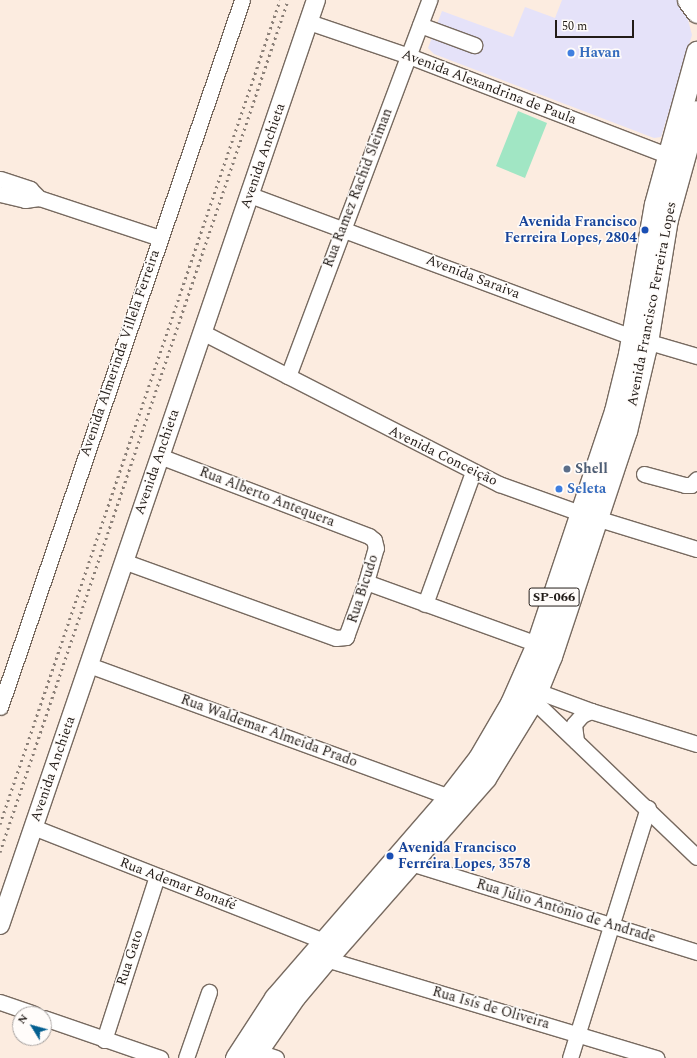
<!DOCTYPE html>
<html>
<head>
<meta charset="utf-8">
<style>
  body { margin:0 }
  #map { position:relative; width:697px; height:1058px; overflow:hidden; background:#fcece0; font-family:Spectral,serif }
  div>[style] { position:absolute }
  .commercial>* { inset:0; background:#e5e2f9 }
  .green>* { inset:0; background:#a1e6c4 }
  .roads { filter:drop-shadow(1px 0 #776a60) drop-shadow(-1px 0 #776a60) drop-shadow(0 1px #776a60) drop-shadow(0 -1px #776a60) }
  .minor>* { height:15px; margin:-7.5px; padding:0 7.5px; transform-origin:7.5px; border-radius:7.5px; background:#fff }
  .major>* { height:18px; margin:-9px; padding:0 9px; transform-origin:9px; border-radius:9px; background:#fff }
  .highway>* { height:21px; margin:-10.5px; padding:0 10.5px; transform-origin:10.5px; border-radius:10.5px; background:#fff }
  .rail>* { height:3px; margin-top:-1.5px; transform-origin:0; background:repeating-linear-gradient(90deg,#8b8078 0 2px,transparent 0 6px) }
  .dots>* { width:11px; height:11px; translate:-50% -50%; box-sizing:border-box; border:2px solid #fffcfa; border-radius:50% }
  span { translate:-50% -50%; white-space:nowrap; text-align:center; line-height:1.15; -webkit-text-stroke:3px #fffcfa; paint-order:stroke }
  .shield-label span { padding:1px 3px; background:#fffcfa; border:1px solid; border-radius:3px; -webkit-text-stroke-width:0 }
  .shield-label { font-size:13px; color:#221c18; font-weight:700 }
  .shop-label { font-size:14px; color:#366cbe; font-weight:700 }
  .left { translate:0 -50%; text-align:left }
  .street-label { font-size:14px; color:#221c18 }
  .transit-label { font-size:14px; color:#164399; font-weight:700 }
  .right { translate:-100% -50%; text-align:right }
  .service-label { font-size:14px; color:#4e5e75; font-weight:700 }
  .north { position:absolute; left:12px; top:1006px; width:40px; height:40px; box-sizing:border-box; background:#fffcfa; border:1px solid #a7a2a0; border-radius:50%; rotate:307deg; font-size:11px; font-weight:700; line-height:16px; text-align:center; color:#221c18 }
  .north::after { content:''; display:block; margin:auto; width:14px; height:18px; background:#045f90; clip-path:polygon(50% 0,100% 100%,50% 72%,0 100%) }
  .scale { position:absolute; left:555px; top:20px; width:79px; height:18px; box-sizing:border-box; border:2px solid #221c18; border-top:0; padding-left:5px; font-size:12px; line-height:14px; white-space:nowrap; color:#221c18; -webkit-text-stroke:3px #fffcfa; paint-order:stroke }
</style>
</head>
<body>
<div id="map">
  <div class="commercial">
    <i style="clip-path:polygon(562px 0,679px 0,687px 16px,692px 35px,661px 137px,654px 138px,434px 54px,428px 48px,442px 11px,513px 37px,525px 7px,555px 18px)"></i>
  </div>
  <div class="green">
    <i style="clip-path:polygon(518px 111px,547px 123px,525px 178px,496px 166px)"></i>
  </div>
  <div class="roads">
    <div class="minor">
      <i style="left:309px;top:22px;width:106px;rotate:18.8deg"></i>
      <i style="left:409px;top:56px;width:276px;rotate:21deg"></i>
      <i style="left:420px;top:25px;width:58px;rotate:20.3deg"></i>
      <i style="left:0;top:179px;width:32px;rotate:18deg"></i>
      <i style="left:30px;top:189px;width:13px;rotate:45deg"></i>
      <i style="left:39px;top:198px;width:127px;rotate:18.3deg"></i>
      <i style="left:0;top:194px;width:26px;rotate:13deg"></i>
      <i style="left:25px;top:200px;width:14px;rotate:-8deg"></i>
      <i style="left:250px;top:195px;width:408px;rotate:20.4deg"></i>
      <i style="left:632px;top:337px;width:68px;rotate:16.3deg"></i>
      <i style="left:202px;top:332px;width:334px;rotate:27.1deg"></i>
      <i style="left:499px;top:484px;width:89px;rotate:19.7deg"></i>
      <i style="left:583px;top:514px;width:119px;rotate:17.1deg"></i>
      <i style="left:288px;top:376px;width:402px;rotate:-69.4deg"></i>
      <i style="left:644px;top:474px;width:42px;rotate:15deg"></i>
      <i style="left:685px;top:485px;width:6px"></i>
      <i style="left:691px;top:485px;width:8px;rotate:-45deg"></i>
      <i style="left:123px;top:561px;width:226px;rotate:19.9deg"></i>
      <i style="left:336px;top:638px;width:10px;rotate:-6deg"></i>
      <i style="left:346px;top:637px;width:3px;rotate:-72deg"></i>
      <i style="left:347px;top:634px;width:55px;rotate:-69.9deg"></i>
      <i style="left:366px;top:582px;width:35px;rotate:-74deg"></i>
      <i style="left:376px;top:548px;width:8px;rotate:-104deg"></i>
      <i style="left:374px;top:540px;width:6px;rotate:-141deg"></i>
      <i style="left:369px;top:536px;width:225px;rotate:-159.1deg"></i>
      <i style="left:366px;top:582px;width:182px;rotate:19.9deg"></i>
      <i style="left:425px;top:604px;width:140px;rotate:-70deg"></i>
      <i style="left:89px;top:665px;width:383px;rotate:20.1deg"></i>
      <i style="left:537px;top:691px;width:58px;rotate:20.3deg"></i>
      <i style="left:591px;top:711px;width:111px;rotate:17.3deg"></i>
      <i style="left:533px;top:700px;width:227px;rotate:43.8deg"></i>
      <i style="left:0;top:707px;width:747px;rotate:-71.1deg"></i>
      <i style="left:576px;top:741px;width:17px;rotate:-97deg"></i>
      <i style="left:574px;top:724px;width:12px;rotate:-48deg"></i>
      <i style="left:582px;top:715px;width:10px;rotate:-24deg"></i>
      <i style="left:33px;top:827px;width:313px;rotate:21.4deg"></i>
      <i style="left:411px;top:863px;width:300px;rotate:17.3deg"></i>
      <i style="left:326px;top:959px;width:345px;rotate:16.7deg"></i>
      <i style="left:0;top:1002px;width:36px;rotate:19deg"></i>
      <i style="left:44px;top:1018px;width:123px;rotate:19deg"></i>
      <i style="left:104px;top:1040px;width:172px;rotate:-72.1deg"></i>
      <i style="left:255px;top:1051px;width:22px;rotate:18deg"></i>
      <i style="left:186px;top:1058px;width:70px;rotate:-70.8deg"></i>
      <i style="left:570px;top:1058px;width:262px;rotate:-72.7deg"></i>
    </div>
    <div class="major">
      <i style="left:0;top:925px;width:977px;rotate:-71.14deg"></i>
    </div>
    <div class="highway">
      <i style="left:688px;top:0;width:15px;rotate:53deg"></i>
      <i style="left:236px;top:1058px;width:72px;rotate:-57deg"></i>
      <i style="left:275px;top:998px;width:266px;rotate:-49.1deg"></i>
      <i style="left:449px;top:797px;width:49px;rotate:-52.4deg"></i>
      <i style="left:479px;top:758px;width:64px;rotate:-59.8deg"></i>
      <i style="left:511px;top:703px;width:64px;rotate:-66.2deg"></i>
      <i style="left:537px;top:644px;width:246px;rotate:-71.5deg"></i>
      <i style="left:615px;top:411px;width:59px;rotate:-76.2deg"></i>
      <i style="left:629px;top:354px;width:152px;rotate:-80.2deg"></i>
      <i style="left:655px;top:204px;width:158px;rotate:-74.6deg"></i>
      <i style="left:252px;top:1058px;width:75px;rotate:-55.3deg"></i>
      <i style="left:295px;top:996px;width:48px;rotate:-50deg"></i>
      <i style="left:326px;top:959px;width:241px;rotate:-48.7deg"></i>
      <i style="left:485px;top:778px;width:92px;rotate:-58.4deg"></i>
      <i style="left:533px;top:700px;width:48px;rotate:-67.8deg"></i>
      <i style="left:551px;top:656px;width:237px;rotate:-71.6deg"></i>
      <i style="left:626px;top:431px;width:91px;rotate:-76.7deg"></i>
      <i style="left:647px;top:342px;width:125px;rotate:-80.8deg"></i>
      <i style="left:667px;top:219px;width:112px;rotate:-74.5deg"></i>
    </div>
  </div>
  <div class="rail">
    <i style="left:0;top:824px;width:870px;rotate:-71.23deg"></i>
    <i style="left:0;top:852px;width:899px;rotate:-71.32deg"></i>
  </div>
  <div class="dots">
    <i style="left:571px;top:53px;background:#3f7fe0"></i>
    <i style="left:645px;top:230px;background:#1a4fb4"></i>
    <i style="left:567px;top:469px;background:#5c6f8a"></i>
    <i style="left:559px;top:489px;background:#3f7fe0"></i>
    <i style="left:390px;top:856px;background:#1a4fb4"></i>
  </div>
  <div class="shield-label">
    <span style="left:554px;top:597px">SP-066</span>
  </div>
  <div class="shop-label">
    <span class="left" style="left:579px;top:53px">Havan</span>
    <span class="left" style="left:567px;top:489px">Seleta</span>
  </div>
  <div class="street-label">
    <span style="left:489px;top:87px;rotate:21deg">Avenida Alexandrina de Paula</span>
    <span style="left:263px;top:156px;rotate:-71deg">Avenida Anchieta</span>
    <span style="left:358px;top:188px;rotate:-69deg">Rua Ramez Rachid Sleiman</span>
    <span style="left:473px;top:277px;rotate:21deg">Avenida Saraiva</span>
    <span style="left:652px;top:304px;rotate:-79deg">Avenida Francisco Ferreira Lopes</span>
    <span style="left:120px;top:353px;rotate:-71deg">Avenida Almerinda Villela Ferreira</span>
    <span style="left:443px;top:456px;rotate:26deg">Avenida Conceição</span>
    <span style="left:157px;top:462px;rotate:-71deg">Avenida Anchieta</span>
    <span style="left:267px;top:497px;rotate:21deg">Rua Alberto Antequera</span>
    <span style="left:363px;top:589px;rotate:-72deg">Rua Bicudo</span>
    <span style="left:269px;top:731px;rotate:20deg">Rua Waldemar Almeida Prado</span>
    <span style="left:53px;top:769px;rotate:-71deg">Avenida Anchieta</span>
    <span style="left:178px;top:884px;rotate:21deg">Rua Ademar Bonafé</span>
    <span style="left:566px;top:911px;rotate:17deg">Rua Júlio Antônio de Andrade</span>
    <span style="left:130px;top:958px;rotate:-72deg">Rua Gato</span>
    <span style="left:491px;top:1008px;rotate:16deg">Rua Isís de Oliveira</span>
  </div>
  <div class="transit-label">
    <span class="right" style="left:637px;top:230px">Avenida Francisco<br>Ferreira Lopes, 2804</span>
    <span class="left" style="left:398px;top:856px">Avenida Francisco<br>Ferreira Lopes, 3578</span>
  </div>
  <div class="service-label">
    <span class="left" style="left:575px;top:469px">Shell</span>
  </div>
  <div class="north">N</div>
  <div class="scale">50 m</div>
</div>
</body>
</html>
